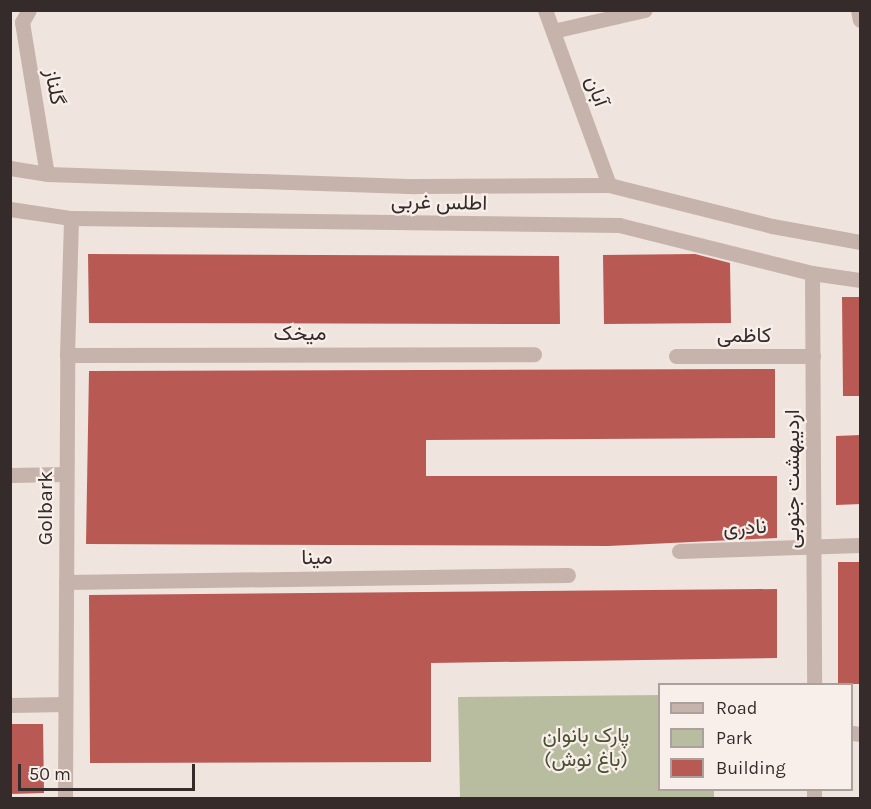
<!DOCTYPE html>
<html>
<head>
<meta charset="utf-8">
<style>
  body { margin:0 }
  #map { position:relative; width:871px; height:809px; overflow:hidden; background:#f0e4de; font-family:Karla,Vazirmatn,sans-serif }
  div>[style] { position:absolute }
  .green>* { inset:0; background:#b9bda0 }
  .building>* { inset:0; background:#b85954 }
  .minor>* { height:15px; margin:-7.5px; padding:0 7.5px; transform-origin:7.5px; border-radius:7.5px; background:#c6b3ab }
  span { translate:-50% -50%; white-space:nowrap; text-align:center; line-height:1.15; -webkit-text-stroke:4.5px #f8efea; paint-order:stroke }
  .street-label { font-size:21px; color:#352b2a }
  .park-label { font-size:21px; color:#4b5030 }
  .frame { position:absolute; inset:0; border:12px solid #352b2a; pointer-events:none }
  .legend { position:absolute; left:658px; top:683px; width:195px; height:108px; box-sizing:border-box; background:#f8efea; border:2px solid #aaa19d; margin:0; padding:8px 10px; list-style:none; font-size:18px; color:#352b2a }
  .legend li { display:flex; align-items:center; gap:12px; height:30px }
  .legend b { width:30px; border:2px solid #aaa19d }
  .scale { position:absolute; left:18px; top:764px; width:177px; height:27px; box-sizing:border-box; border:3px solid #352b2a; border-top:0; padding-left:8px; font-size:18px; line-height:21px; white-space:nowrap; color:#352b2a; -webkit-text-stroke:4px #f8efea; paint-order:stroke }
</style>
</head>
<body>
<div id="map">
  <div class="green">
    <i style="clip-path:polygon(659px 695px,660px 790px,714px 790px,714px 798px,460px 798px,458px 697px)"></i>
  </div>
  <div class="building">
    <i style="clip-path:polygon(88px 254px,559px 256px,560px 324px,89px 323px)"></i>
    <i style="clip-path:polygon(695px 254px,730px 263px,731px 323px,604px 324px,603px 255px)"></i>
    <i style="clip-path:polygon(842px 297px,861px 297px,861px 396px,843px 396px)"></i>
    <i style="clip-path:polygon(775px 369px,775px 438px,426px 440px,426px 476px,777px 476px,777px 538px,608px 546px,86px 544px,89px 371px)"></i>
    <i style="clip-path:polygon(861px 435px,861px 504px,836px 505px,836px 436px)"></i>
    <i style="clip-path:polygon(838px 562px,861px 562px,861px 684px,838px 684px)"></i>
    <i style="clip-path:polygon(777px 589px,777px 658px,431px 663px,431px 762px,90px 763px,89px 595px)"></i>
    <i style="clip-path:polygon(10px 724px,43px 724px,44px 793px,10px 794px)"></i>
  </div>
  <div class="minor">
    <i style="left:29px;top:10px;width:14px;rotate:120deg"></i>
    <i style="left:22px;top:22px;width:154px;rotate:80.7deg"></i>
    <i style="left:545px;top:10px;width:186px;rotate:69.9deg"></i>
    <i style="left:858px;top:10px;width:10px;rotate:79deg"></i>
    <i style="left:553px;top:31px;width:94px;rotate:-12.9deg"></i>
    <i style="left:10px;top:168px;width:37px;rotate:9deg"></i>
    <i style="left:47px;top:174px;width:368px;rotate:1.9deg"></i>
    <i style="left:415px;top:186px;width:194px;rotate:-0.3deg"></i>
    <i style="left:609px;top:185px;width:168px;rotate:14.1deg"></i>
    <i style="left:772px;top:226px;width:89px;rotate:10.3deg"></i>
    <i style="left:10px;top:209px;width:62px;rotate:8.4deg"></i>
    <i style="left:71px;top:218px;width:548px;rotate:0.73deg"></i>
    <i style="left:619px;top:225px;width:199px;rotate:14deg"></i>
    <i style="left:812px;top:273px;width:49px;rotate:8.3deg"></i>
    <i style="left:812px;top:273px;width:411px;rotate:89.7deg"></i>
    <i style="left:67px;top:355px;width:467px;rotate:-0.1deg"></i>
    <i style="left:676px;top:356px;width:137px"></i>
    <i style="left:10px;top:475px;width:56px;rotate:-1deg"></i>
    <i style="left:679px;top:551px;width:181px;rotate:-1.9deg"></i>
    <i style="left:66px;top:582px;width:502px;rotate:-0.8deg"></i>
    <i style="left:10px;top:705px;width:55px;rotate:-1deg"></i>
    <i style="left:852px;top:733px;width:8px;rotate:7deg"></i>
    <i style="left:814px;top:790px;width:8px;rotate:90deg"></i>
    <i style="left:65px;top:798px;width:443px;rotate:-89.7deg"></i>
    <i style="left:67px;top:355px;width:137px;rotate:-88.3deg"></i>
  </div>
  <div class="street-label">
    <span style="left:55px;top:87px;rotate:80deg">گلناز</span>
    <span style="left:597px;top:91px;rotate:70deg">آبان</span>
    <span style="left:439px;top:202px;rotate:1deg">اطلس غربی</span>
    <span style="left:300px;top:333px">میخک</span>
    <span style="left:744px;top:335px">کاظمی</span>
    <span style="left:792px;top:479px;rotate:-90deg">اردیبهشت جنوبی</span>
    <span style="left:45px;top:508px;rotate:-90deg">Golbark</span>
    <span style="left:745px;top:527px;rotate:-3deg">نادری</span>
    <span style="left:317px;top:557px;rotate:-1deg">مینا</span>
  </div>
  <div class="park-label">
    <span style="left:586px;top:747px">پارک بانوان<br>(باغ نوش)</span>
  </div>
  <div class="frame"></div>
  <ul class="legend">
  <li><b style="height:8px;background:#c6b3ab"></b>Road</li>
  <li><b style="height:16px;background:#b9bda0"></b>Park</li>
  <li><b style="height:16px;background:#b85954"></b>Building</li>
  </ul>
  <div class="scale">50 m</div>
</div>
</body>
</html>
